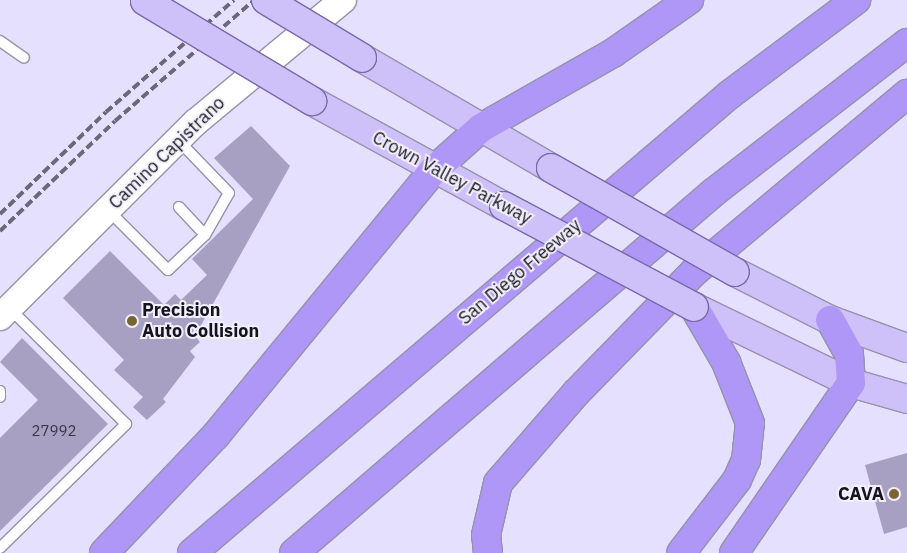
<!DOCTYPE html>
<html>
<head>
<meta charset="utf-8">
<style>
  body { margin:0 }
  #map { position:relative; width:907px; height:553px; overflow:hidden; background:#e5e0fd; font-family:"IBM Plex Sans",sans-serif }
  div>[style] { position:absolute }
  .building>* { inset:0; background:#a7a0c3 }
  .roads { filter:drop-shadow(1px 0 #9792ac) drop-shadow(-1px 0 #9792ac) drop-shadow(0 1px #9792ac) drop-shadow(0 -1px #9792ac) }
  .service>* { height:10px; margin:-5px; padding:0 5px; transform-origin:5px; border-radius:5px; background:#fff }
  .tertiary>* { height:26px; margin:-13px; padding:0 13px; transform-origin:13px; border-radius:13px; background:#fff }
  .primary>* { height:28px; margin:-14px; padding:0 14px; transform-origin:14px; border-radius:14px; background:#cec1fa }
  .motorway>* { height:28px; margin:-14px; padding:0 14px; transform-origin:14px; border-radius:14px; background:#ae97f6 }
  .rail>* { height:4px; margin-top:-2px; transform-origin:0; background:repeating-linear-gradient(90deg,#6b687a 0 8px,transparent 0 12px) }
  .bridges { filter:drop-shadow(1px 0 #7869aa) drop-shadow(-1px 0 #7869aa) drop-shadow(0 1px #7869aa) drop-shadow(0 -1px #7869aa) }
  .primary-bridge>* { height:28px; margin:-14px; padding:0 14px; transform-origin:14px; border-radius:14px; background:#cec1fa }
  .dots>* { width:14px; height:14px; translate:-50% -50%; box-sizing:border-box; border:2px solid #f2f0fb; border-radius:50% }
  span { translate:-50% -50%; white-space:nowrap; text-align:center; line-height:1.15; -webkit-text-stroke:4px #f2f0fb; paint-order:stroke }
  .number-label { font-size:15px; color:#3a3646 }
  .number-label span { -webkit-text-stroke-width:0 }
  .street-label { font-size:18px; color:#15131d }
  .poi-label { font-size:18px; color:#15131d; font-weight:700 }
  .left { translate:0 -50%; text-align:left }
  .right { translate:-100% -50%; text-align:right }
</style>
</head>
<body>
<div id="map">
  <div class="building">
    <i style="clip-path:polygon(251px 126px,290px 166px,195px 336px,200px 342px,190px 351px,195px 357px,163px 399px,166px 402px,147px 420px,133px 407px,143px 397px,114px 370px,124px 360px,63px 298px,110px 251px,164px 305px,175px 294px,181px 300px,207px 275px,192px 259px,253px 199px,214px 158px)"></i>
    <i style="clip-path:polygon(22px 338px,108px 424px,0 531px,0 438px,38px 400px,0 362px)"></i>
    <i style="clip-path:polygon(907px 453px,907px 527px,884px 534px,865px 465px)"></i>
  </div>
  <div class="roads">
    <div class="service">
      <i style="left:0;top:41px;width:29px;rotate:35deg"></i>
      <i style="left:179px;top:207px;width:38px;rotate:47deg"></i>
      <i style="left:108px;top:210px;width:85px;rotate:45deg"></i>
      <i style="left:168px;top:270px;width:51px;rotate:-43.4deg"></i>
      <i style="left:205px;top:235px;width:48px;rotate:-60.3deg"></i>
      <i style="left:229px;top:193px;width:72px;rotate:-133.9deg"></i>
      <i style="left:0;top:391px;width:6px;rotate:90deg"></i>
      <i style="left:0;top:548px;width:177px;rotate:-44.5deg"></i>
      <i style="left:126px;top:424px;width:165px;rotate:-135.2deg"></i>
    </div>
    <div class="tertiary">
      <i style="left:0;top:317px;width:276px;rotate:-44.9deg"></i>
      <i style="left:196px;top:122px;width:191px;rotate:-39.7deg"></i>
    </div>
    <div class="primary">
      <i style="left:362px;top:58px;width:219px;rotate:30.2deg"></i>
      <i style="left:312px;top:101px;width:219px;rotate:28.7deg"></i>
      <i style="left:735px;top:272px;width:106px;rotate:26.8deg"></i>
      <i style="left:830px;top:320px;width:82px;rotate:20deg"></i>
      <i style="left:694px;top:307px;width:174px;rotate:25.8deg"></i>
      <i style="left:851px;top:383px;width:58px;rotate:15.9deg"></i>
    </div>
    <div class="motorway">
      <i style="left:104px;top:553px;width:163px;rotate:-46.5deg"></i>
      <i style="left:216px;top:435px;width:343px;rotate:-50.6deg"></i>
      <i style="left:434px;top:170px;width:63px;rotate:-41.8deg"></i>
      <i style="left:481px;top:128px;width:152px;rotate:-29.6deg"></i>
      <i style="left:613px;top:53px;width:93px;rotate:-34.9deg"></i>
      <i style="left:192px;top:553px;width:706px;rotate:-40.46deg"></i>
      <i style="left:729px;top:95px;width:159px;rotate:-36.8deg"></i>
      <i style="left:294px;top:553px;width:554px;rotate:-40.68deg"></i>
      <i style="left:714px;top:192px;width:244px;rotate:-37.7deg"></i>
      <i style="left:488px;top:553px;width:18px;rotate:-96deg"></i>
      <i style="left:486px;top:535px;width:53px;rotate:-77deg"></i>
      <i style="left:498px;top:483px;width:119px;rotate:-49.1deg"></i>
      <i style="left:576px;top:393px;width:169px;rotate:-45.7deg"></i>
      <i style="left:694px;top:272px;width:278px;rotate:-39.9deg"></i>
      <i style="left:681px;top:553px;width:92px;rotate:-52.5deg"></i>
      <i style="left:737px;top:480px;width:22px;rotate:-66deg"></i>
      <i style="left:746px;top:460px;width:37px;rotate:-84deg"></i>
      <i style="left:750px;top:423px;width:66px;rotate:-111.5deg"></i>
      <i style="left:726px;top:362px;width:64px;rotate:-120.2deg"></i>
      <i style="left:734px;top:553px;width:206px;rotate:-55.5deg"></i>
      <i style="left:851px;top:383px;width:29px;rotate:-94deg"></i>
      <i style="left:849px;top:354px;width:39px;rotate:-119deg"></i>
    </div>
  </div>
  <div class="rail">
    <i style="left:0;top:214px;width:147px;rotate:-43.9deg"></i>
    <i style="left:106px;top:112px;width:170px;rotate:-41.2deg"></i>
    <i style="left:0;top:231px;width:159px;rotate:-43.7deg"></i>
    <i style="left:115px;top:121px;width:184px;rotate:-41deg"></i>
  </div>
  <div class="bridges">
    <div class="primary-bridge">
      <i style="left:266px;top:0;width:112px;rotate:31.1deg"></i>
      <i style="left:145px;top:1px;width:195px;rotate:30.9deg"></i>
      <i style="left:551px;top:168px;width:211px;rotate:29.5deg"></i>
      <i style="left:504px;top:206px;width:215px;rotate:28deg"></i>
    </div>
  </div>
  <div class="dots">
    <i style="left:132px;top:321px;background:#776634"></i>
    <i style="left:894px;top:494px;background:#776634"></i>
  </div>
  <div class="number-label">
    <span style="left:54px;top:431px">27992</span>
  </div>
  <div class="street-label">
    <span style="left:167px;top:153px;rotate:-44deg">Camino Capistrano</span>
    <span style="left:452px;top:178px;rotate:28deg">Crown Valley Parkway</span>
    <span style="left:520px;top:272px;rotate:-40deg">San Diego Freeway</span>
  </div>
  <div class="poi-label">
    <span class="left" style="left:142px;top:321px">Precision<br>Auto Collision</span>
    <span class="right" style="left:884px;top:494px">CAVA</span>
  </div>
</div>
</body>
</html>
